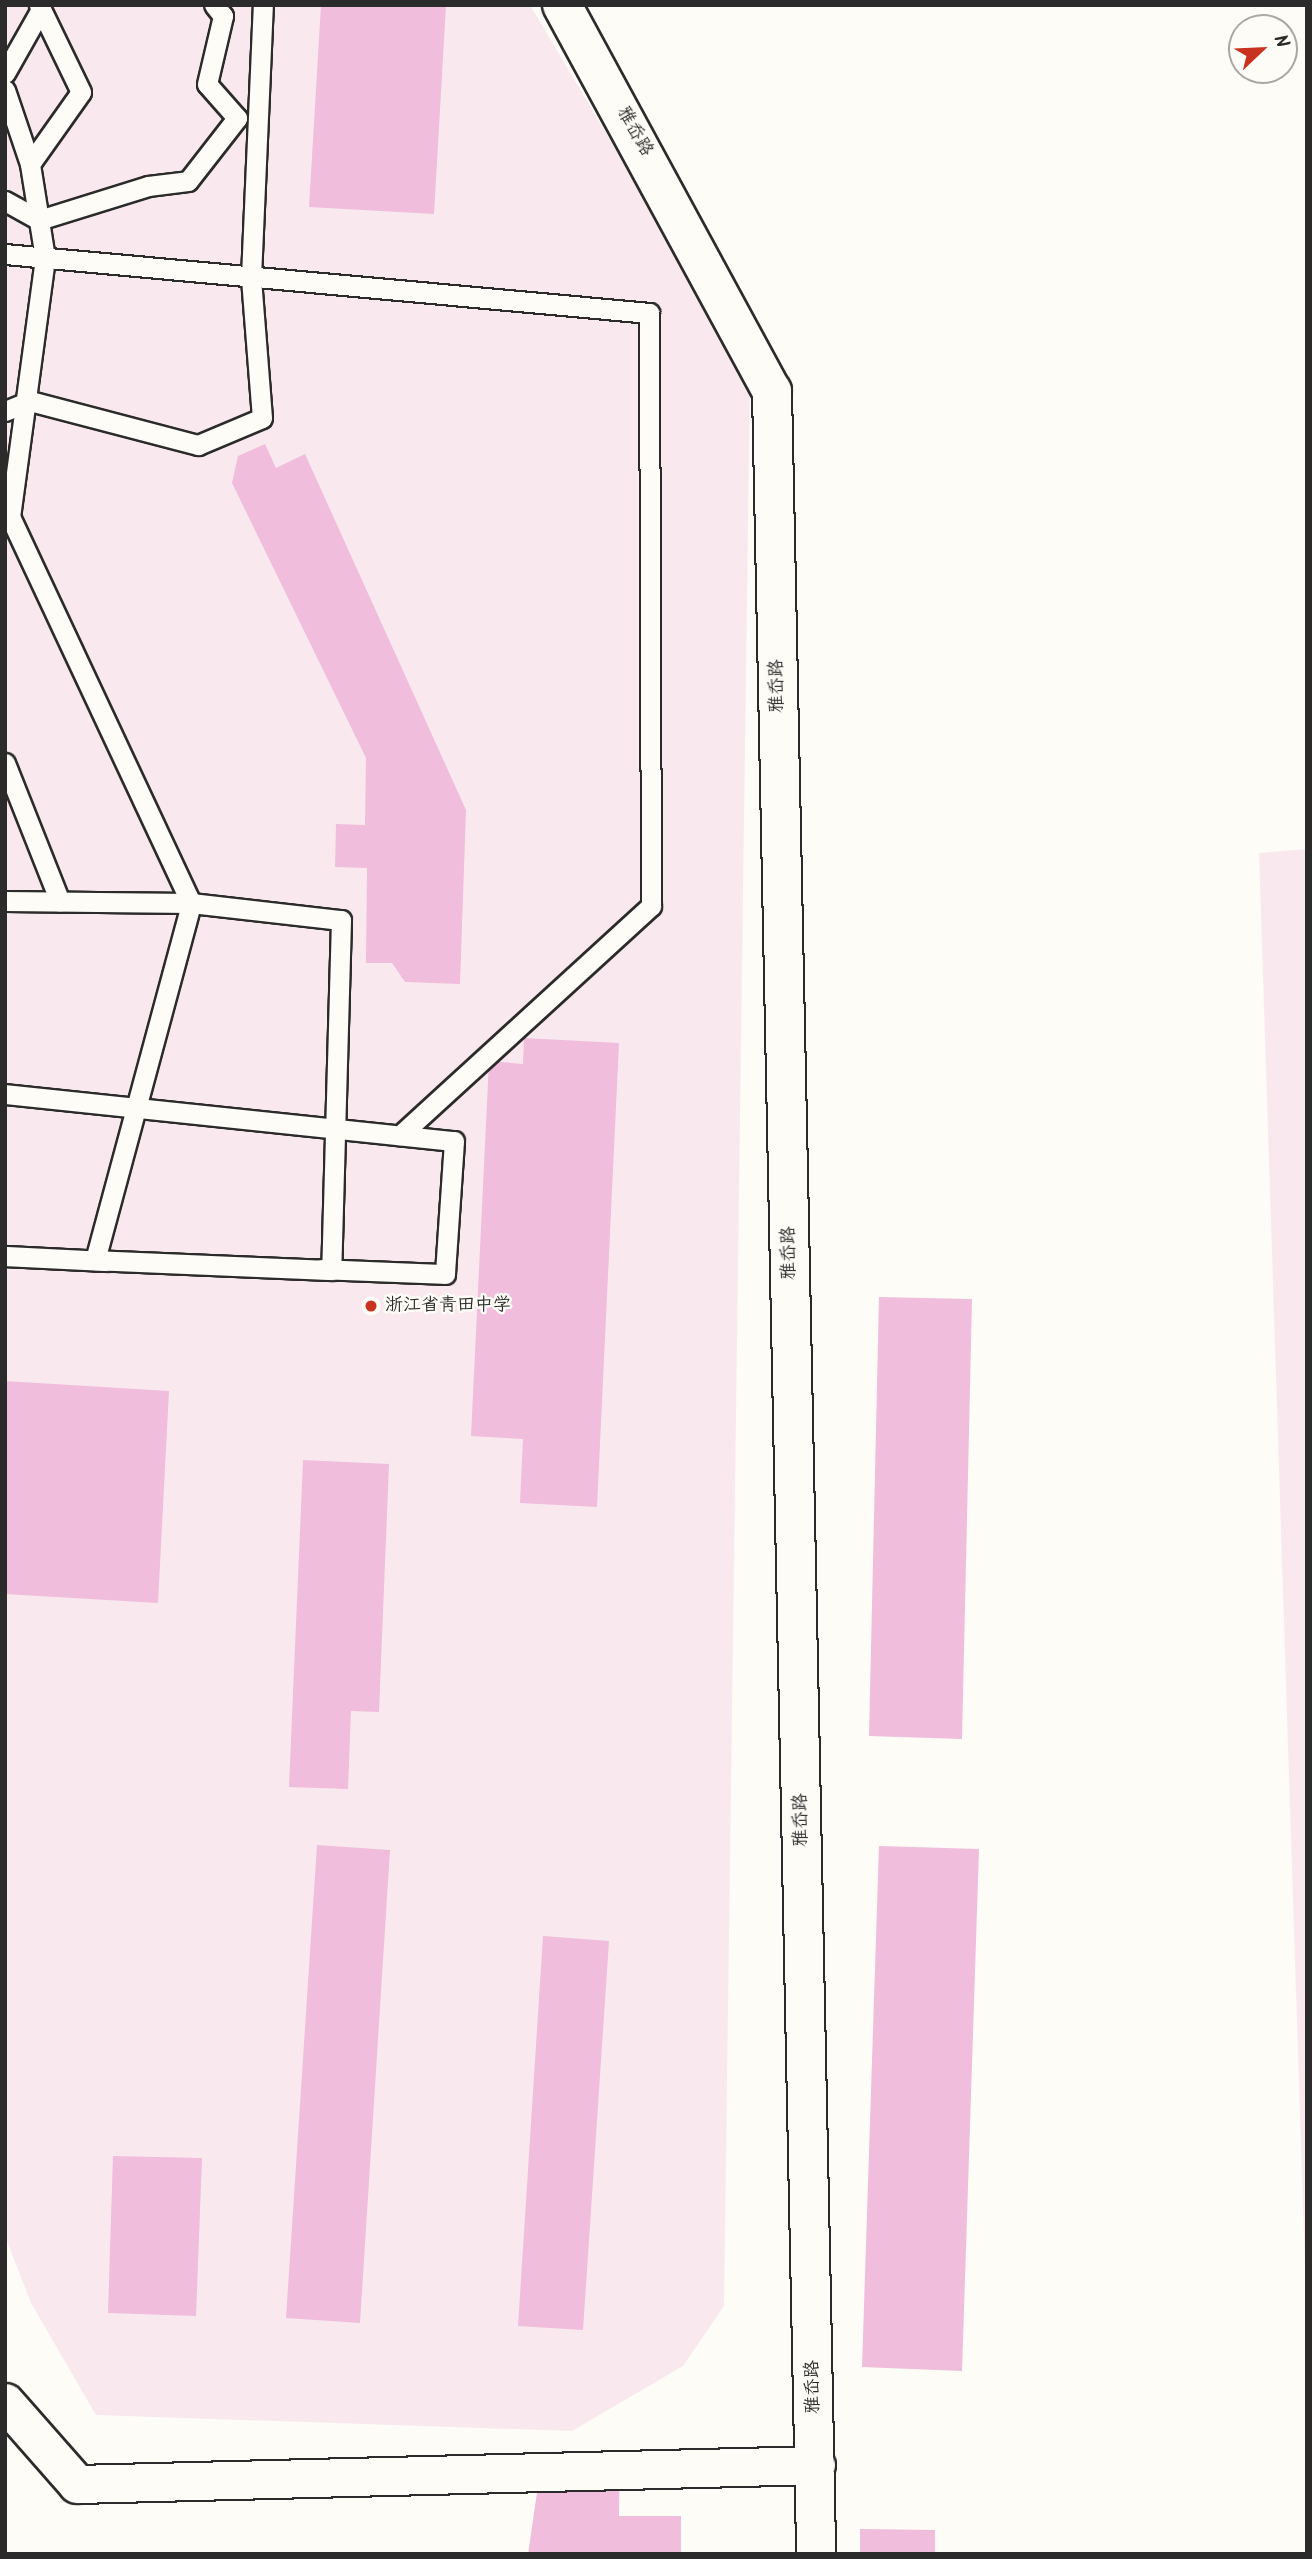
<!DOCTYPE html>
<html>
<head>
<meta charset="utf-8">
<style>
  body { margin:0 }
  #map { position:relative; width:1312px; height:2559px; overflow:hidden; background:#fdfcf7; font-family:Kalam,"LXGW WenKai TC",sans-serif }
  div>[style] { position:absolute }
  .built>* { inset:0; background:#f9e9ef }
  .building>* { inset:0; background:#f0bddc }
  .roads { filter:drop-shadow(2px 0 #2b2b2b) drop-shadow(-2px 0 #2b2b2b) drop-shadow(0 2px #2b2b2b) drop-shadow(0 -2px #2b2b2b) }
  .service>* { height:19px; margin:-9.5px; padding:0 9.5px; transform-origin:9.5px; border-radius:9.5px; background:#fdfcf7 }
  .minor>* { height:37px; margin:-18.5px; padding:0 18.5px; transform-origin:18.5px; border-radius:18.5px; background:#fdfcf7 }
  .tertiary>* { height:38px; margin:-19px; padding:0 19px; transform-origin:19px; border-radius:19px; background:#fdfcf7 }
  .dots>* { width:19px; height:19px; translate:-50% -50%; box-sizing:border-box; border:4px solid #fdfcf7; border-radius:50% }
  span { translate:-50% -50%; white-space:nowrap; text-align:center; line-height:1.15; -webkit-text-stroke:5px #fdfcf7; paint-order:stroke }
  .street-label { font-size:18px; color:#2b2b2b }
  .poi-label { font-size:18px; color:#2b2b2b }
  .left { translate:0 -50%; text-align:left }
  .frame { position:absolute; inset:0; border:7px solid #2b2b2b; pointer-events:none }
  .north { position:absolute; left:1228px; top:14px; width:70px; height:70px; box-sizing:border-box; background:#fdfcf7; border:2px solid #a9a8a5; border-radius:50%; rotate:67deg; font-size:19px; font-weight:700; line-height:28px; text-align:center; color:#2b2b2b }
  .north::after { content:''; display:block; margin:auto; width:24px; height:32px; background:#c8321e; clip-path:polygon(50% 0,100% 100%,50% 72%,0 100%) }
</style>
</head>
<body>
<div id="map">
  <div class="built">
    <i style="clip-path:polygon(5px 5px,530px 5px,750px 375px,724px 2306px,683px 2366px,572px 2431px,96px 2415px,31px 2303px,5px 2236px)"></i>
    <i style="clip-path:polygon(1307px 849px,1307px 2330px,1259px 853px)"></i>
  </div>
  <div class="building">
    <i style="clip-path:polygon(321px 5px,446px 5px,434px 214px,309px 207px)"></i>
    <i style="clip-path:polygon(265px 444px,276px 468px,305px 454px,466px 810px,460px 984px,405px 982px,392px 963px,366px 963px,367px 868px,335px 867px,336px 824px,365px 825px,366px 758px,232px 483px,238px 456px)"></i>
    <i style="clip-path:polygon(524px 1038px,619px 1043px,597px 1507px,520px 1503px,523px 1439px,471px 1436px,489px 1061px,523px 1064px)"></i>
    <i style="clip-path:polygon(879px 1297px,972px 1299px,962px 1739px,869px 1736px)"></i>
    <i style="clip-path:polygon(5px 1381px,169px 1391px,158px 1603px,5px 1594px)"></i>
    <i style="clip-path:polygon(303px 1460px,389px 1464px,379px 1712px,351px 1711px,348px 1789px,289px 1787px)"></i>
    <i style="clip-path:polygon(317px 1845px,390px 1850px,360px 2323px,286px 2318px)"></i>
    <i style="clip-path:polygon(879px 1846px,979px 1849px,962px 2371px,862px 2367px)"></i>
    <i style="clip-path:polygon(543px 1936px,609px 1941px,583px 2330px,518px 2326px)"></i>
    <i style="clip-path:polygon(113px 2156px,202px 2158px,196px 2316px,108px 2313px)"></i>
    <i style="clip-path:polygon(620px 2451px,619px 2516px,681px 2516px,681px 2554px,528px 2554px,543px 2452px)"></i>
    <i style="clip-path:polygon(860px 2529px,935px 2530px,935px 2554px,860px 2554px)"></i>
  </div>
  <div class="roads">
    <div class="service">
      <i style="left:5px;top:73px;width:69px;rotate:-60.5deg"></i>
      <i style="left:5px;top:90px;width:78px;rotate:71.3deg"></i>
      <i style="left:5px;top:201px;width:39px;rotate:29deg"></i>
      <i style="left:39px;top:220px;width:114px;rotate:-17.3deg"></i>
      <i style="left:148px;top:186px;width:40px;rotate:-7.1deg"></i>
      <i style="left:188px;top:181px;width:80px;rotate:-52.1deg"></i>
      <i style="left:237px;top:118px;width:45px;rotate:-131.4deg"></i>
      <i style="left:207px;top:84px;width:70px;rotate:-76.8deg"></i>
      <i style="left:223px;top:16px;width:14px;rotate:-129deg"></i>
      <i style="left:5px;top:254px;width:647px;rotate:5.23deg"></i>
      <i style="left:649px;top:313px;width:593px;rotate:89.81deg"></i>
      <i style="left:651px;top:906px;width:340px;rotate:137.6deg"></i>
      <i style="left:5px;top:411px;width:27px;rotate:-22deg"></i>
      <i style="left:30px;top:401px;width:174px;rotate:14.7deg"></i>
      <i style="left:198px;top:445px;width:69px;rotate:-22.9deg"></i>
      <i style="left:262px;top:418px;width:141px;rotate:-94.5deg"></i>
      <i style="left:251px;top:277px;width:272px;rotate:-87.5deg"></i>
      <i style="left:5px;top:763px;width:149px;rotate:68.4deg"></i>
      <i style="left:5px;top:901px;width:186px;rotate:0.6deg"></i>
      <i style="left:191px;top:903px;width:151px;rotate:6.5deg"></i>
      <i style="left:341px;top:920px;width:350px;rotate:91.6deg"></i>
      <i style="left:331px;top:1270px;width:236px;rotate:-177.6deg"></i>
      <i style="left:95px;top:1260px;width:370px;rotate:-74.9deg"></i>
      <i style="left:191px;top:903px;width:426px;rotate:-115.1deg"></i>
      <i style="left:10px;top:517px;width:261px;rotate:-82.3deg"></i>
      <i style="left:45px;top:258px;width:95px;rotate:-99.1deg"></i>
      <i style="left:30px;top:164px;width:88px;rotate:-54.7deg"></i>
      <i style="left:81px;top:92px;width:97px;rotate:-115.8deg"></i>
      <i style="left:5px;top:1094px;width:451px;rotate:6deg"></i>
      <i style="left:454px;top:1141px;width:133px;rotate:93.9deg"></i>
      <i style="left:445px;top:1274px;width:124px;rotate:-177.7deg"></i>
      <i style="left:5px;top:1256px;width:101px;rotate:2.8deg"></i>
    </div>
    <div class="minor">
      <i style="left:5px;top:2402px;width:109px;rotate:48.7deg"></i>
      <i style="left:77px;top:2484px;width:739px;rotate:-1.47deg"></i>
    </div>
    <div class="tertiary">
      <i style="left:562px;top:5px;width:439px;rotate:61.5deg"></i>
      <i style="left:772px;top:391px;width:2163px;rotate:88.83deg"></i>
    </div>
  </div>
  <div class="dots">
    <i style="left:371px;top:1306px;background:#c8321e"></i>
  </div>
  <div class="street-label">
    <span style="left:634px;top:132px;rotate:60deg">雅岙路</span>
    <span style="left:778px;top:686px;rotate:-91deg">雅岙路</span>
    <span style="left:790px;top:1253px;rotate:-91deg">雅岙路</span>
    <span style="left:802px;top:1820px;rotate:-91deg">雅岙路</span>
    <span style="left:814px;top:2387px;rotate:-91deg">雅岙路</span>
  </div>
  <div class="poi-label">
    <span class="left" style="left:385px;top:1306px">浙江省青田中学</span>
  </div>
  <div class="frame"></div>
  <div class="north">N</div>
</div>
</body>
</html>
